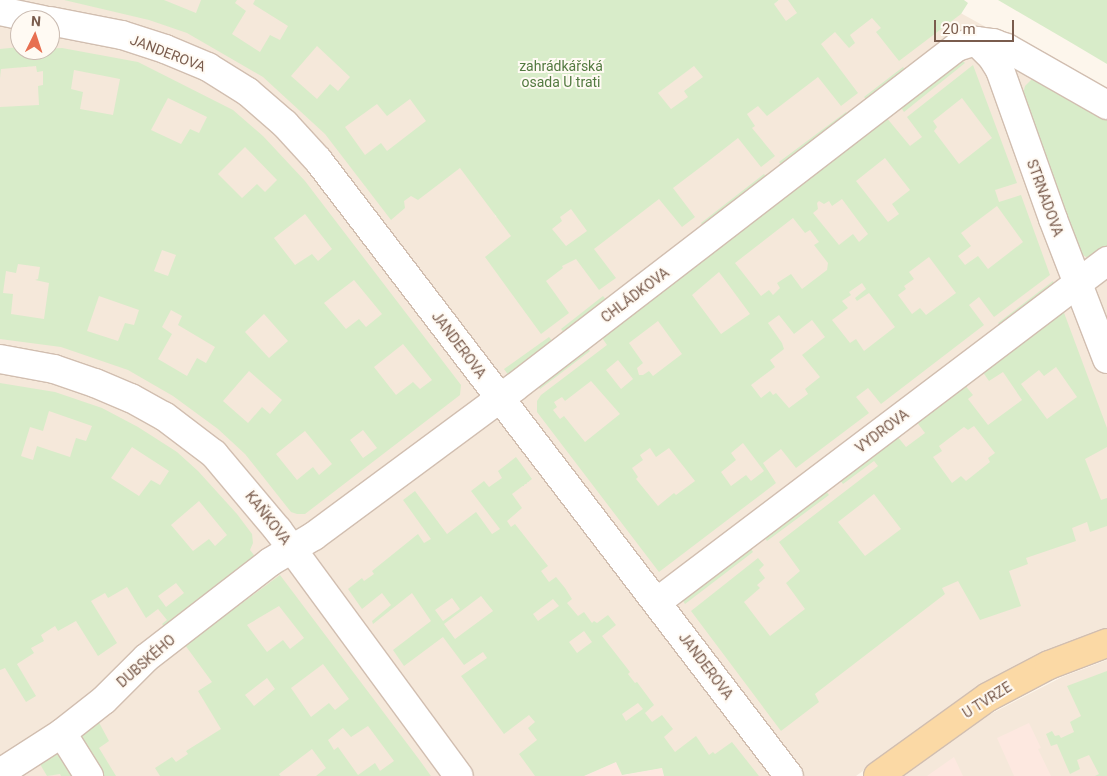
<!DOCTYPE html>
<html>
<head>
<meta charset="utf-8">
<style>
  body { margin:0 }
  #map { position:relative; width:1107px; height:776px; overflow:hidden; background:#fdf6ec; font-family:Roboto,sans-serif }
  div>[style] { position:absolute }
  .residential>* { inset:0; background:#f5e8da }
  .commercial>* { inset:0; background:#fde8e0 }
  .green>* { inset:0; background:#d8ecc9 }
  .roads { filter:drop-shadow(1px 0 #d1beb0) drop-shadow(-1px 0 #d1beb0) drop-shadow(0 1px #d1beb0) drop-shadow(0 -1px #d1beb0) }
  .minor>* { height:28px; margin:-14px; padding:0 14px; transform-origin:14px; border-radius:14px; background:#fff }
  .major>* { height:28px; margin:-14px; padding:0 14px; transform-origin:14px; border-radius:14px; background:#fbd9a5 }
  span { translate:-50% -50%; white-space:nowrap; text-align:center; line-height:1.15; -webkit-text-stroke:4px #fffaf3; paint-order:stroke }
  .street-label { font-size:14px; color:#7a5c4d }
  .park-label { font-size:14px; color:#537a41 }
  .north { position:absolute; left:10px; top:10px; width:50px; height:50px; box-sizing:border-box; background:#fffaf3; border:1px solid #cabbb1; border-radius:50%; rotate:4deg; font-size:14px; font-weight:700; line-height:20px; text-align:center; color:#7a5c4d }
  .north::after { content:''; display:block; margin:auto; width:18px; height:22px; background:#e76f51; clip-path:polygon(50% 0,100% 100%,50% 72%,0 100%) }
  .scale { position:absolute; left:934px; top:20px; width:80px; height:22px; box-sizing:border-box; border:2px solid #7a5c4d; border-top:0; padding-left:6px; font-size:15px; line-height:18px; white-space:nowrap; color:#7a5c4d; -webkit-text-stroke:4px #fffaf3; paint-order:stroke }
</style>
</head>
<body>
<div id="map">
  <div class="residential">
    <i style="clip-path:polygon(evenodd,0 0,417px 0,487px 88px,365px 186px,371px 193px,456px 126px,496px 217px,779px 0,937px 0,1107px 94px,1107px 629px,1033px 658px,1007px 671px,961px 698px,856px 776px,664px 776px,662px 768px,622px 775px,616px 762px,584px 776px,281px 776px,279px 774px,274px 776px,0 776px,0 0,20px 20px,50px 20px,50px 50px,20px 50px,20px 20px)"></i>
    <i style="clip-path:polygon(1107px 660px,1107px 776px,902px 776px,981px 719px,1062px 677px)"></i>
  </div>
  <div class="commercial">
    <i style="clip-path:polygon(1029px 723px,1041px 748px,1038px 749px,1051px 776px,1014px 776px,997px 738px)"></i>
    <i style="clip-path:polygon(954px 757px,963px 776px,927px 776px)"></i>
    <i style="clip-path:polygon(616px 762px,623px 775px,662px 768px,664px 776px,584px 776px)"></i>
  </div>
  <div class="green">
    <i style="clip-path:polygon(evenodd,64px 0,164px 0,196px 13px,201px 0,237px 0,235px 3px,246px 11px,232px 34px,260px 52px,270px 35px,280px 40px,288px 26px,253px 4px,255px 0,779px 0,774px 4px,786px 21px,797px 13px,788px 0,964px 0,968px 3px,961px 14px,899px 61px,876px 32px,881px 28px,872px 18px,850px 35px,855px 43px,849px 48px,835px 32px,821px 44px,858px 93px,841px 106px,818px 77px,767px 116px,758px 106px,747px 114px,755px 126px,752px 128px,775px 156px,761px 167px,738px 138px,706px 163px,673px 188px,695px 217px,682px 227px,659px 199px,594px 249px,616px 278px,599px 290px,576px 259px,562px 266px,563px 268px,546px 281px,569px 313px,541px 334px,485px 257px,511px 236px,460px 168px,418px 200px,411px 196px,404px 201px,405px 208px,391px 220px,325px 134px,263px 77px,187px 33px,149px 20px,64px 0,317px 46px,350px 77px,338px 91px,330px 84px,317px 99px,291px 76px,317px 46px,64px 0,694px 66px,703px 77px,684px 91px,688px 97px,671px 109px,658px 93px,694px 66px,64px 0,410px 99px,426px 121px,387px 151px,381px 143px,365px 155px,345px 127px,377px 104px,387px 116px,410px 99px,64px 0,571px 209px,587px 231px,566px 246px,552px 229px,562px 221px,560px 217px,571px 209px)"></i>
    <i style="clip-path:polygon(998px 0,1107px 0,1107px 64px,1070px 42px)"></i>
    <i style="clip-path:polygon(evenodd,20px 47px,20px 50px,62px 48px,138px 62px,233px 110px,263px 136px,305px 181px,461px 385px,460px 395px,305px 514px,297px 514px,291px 512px,245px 454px,218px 429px,173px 396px,128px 370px,61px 347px,0 339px,0 107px,39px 105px,38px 86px,43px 85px,43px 71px,37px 72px,36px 66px,1px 69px,0 78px,0 49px,20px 47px,74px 70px,120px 79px,113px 115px,80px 109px,83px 92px,71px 89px,74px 70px,20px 47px,168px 98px,207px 117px,199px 133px,190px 129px,181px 144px,151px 130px,168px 98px,20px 47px,245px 147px,277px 180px,265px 192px,257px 184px,242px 198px,218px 174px,245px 147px,20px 47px,305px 214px,332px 249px,318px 261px,312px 254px,295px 265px,274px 238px,305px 214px,20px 47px,162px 250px,176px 255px,168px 276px,154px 271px,162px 250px,20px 47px,18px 264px,40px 267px,38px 279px,35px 280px,49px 283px,44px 319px,11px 314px,13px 294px,3px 293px,6px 271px,16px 273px,18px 264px,20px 47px,354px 280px,382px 314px,366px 327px,359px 319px,346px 329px,324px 303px,354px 280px,20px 47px,99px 296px,139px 310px,134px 325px,125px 323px,118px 341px,87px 331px,99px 296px,20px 47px,171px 310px,182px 316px,178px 325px,215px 347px,206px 363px,197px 358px,187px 376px,158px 359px,172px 334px,162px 327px,171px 310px,20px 47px,264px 314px,288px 341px,269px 358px,245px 332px,264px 314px,20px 47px,403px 344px,432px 380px,420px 389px,413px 382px,396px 395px,374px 367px,403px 344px,20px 47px,249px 371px,282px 400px,270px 414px,262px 407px,248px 423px,223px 401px,249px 371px,20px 47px,363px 430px,377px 448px,363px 458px,350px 440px,363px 430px,20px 47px,305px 431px,332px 464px,319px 475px,313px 467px,297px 480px,276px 454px,305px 431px)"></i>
    <i style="clip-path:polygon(961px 59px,965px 63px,904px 112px,900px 106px)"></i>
    <i style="clip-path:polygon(evenodd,973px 65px,1017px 183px,995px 190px,999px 202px,1021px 195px,1050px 275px,994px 317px,979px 297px,969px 305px,984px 325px,881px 404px,868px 388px,856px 397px,869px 413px,796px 468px,781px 449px,763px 463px,776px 483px,659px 572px,537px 412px,537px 401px,541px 395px,607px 345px,600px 335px,886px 117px,910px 146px,922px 137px,907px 117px,973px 65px,962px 98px,992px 138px,959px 164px,934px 131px,937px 127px,933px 121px,962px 98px,973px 65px,885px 158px,910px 190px,892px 204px,899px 214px,888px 222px,856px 181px,885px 158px,973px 65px,842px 199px,868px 234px,859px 242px,853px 234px,839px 245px,813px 213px,818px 209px,817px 203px,819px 201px,824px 204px,829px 201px,832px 206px,842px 199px,973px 65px,997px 206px,1023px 242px,988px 269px,978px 256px,965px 265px,958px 256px,971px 246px,961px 233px,997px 206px,973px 65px,793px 218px,805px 233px,810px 230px,819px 242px,814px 245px,828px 263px,827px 270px,802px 289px,791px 274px,777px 283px,780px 288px,773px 295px,769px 290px,761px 296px,735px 263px,793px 218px,973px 65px,929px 257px,956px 293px,926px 315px,920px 308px,912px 314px,898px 295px,906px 289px,904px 286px,914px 279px,909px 272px,929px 257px,973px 65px,719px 272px,750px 314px,721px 334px,692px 295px,719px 272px,973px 65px,862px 283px,866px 289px,855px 298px,857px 301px,869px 293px,895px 327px,864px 351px,856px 339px,850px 343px,832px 320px,848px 308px,842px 301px,851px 295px,849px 292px,862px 283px,973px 65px,779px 315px,794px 334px,812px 320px,825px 337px,802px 355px,820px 377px,805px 389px,808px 394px,789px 408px,776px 393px,773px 395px,770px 391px,761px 398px,751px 385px,775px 367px,770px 360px,784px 349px,782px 343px,768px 323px,779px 315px,973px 65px,658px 321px,682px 354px,653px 376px,649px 371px,643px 375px,639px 375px,637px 368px,643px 363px,629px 343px,658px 321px,973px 65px,618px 360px,633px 379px,621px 389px,606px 370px,618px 360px,973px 65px,591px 381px,620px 414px,585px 442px,564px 416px,560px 419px,553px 410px,557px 407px,554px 402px,562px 397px,565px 401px,591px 381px,973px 65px,743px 443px,764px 471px,751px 481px,746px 475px,731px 486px,721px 472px,736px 460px,731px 453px,743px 443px,973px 65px,650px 448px,656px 457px,669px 448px,695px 481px,676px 495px,674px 493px,658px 506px,636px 479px,638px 477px,632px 468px,643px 460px,640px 455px,650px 448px)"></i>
    <i style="clip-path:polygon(903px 67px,906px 71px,868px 102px,864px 97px)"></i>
    <i style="clip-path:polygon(1032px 79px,1035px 79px,1107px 117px,1107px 248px,1089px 259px,1080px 253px,1023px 94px,1025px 86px)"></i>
    <i style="clip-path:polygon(846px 112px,850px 116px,783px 167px,779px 162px)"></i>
    <i style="clip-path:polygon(764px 174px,767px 178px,704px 228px,701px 223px)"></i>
    <i style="clip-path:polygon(1053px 281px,1055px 287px,1002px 327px,998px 323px)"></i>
    <i style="clip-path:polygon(603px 296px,607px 301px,565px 334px,561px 329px)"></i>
    <i style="clip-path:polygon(evenodd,1063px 310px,1107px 428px,1107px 447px,1085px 459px,1101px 500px,1107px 498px,1107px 526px,1090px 532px,1087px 522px,1072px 528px,1076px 541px,1026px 558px,1028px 564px,1009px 571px,1021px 606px,980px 620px,958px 581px,942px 588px,945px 594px,815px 694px,819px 702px,781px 731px,691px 611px,758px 558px,764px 565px,759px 570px,765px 578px,757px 585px,760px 588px,744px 602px,770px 636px,805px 609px,786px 583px,800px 571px,779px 542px,878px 466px,874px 461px,843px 484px,839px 479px,897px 436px,906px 447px,925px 433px,916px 421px,964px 384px,973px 395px,968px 399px,988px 425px,1022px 400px,1003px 372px,989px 381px,982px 371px,1063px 310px,1056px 367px,1077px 397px,1047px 419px,1021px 384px,1039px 370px,1044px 376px,1056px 367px,1063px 310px,974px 426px,995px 453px,988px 458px,990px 462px,966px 481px,961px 476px,952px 483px,933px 457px,942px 451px,939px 446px,964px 427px,968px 430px,974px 426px,1063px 310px,874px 494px,901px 529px,865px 556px,838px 522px,874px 494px)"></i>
    <i style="clip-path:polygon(549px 337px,553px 342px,509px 376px,504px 369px)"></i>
    <i style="clip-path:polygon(586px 346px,590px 351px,540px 389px,536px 383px)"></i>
    <i style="clip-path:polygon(evenodd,0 383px,55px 392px,102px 408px,138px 427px,177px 452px,198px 471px,237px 514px,252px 534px,253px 543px,250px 550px,257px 559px,167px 631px,162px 624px,167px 620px,158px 609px,146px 618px,127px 587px,108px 598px,105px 593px,91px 601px,117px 643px,98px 656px,76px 621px,58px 631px,55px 626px,41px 635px,44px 641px,31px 648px,34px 653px,17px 664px,36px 696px,26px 702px,5px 668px,0 670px,0 383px,49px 411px,92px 426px,86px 441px,76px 438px,70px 457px,37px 446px,33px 460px,21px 456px,30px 427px,43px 431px,49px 411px,0 383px,132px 447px,169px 471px,160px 485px,151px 480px,139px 496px,111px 478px,132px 447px,0 383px,199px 501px,227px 535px,215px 546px,209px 539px,193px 551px,171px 525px,199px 501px,0 383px,176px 583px,184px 593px,166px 607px,158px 596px,176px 583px)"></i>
    <i style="clip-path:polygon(evenodd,516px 457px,532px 479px,512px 494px,522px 508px,507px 521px,511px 527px,515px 524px,548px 566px,541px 571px,549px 582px,556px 577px,565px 588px,572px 599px,567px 603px,578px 616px,584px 612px,592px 623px,594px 621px,597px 623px,608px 615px,616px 625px,602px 636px,630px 672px,628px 674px,635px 683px,637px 682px,654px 705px,645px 713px,652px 722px,662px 715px,673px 729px,664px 737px,675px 752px,696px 736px,709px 755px,713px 752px,715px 754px,732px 742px,759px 776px,664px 776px,662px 768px,622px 775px,616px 762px,584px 776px,535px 776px,519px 754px,537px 740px,528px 728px,535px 722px,529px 715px,504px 734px,461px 676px,487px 658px,483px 652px,464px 665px,443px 637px,404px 666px,393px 650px,431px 621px,412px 593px,373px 624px,372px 621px,391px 605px,382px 593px,362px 609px,348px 589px,362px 578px,364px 581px,374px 574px,372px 571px,418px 534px,424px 543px,431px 539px,403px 500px,415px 491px,447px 534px,476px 512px,492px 534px,500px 529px,471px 491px,484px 481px,489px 487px,502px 478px,498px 471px,516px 457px,481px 596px,493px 611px,455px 639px,444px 624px,481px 596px,516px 457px,452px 598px,460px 609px,443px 621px,435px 610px,452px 598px,516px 457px,553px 599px,559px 606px,538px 621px,533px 614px,553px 599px,516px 457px,584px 631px,592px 642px,577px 653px,569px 642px,584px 631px,516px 457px,638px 703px,643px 709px,626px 721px,622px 714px,638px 703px)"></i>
    <i style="clip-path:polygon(826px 491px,829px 495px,767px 541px,764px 537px)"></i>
    <i style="clip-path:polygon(750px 547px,753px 552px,685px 604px,682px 599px)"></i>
    <i style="clip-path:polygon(evenodd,280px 575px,418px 758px,431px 776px,316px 776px,326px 768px,312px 749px,279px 774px,281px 776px,160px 776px,155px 768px,172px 757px,176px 762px,188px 754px,186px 751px,221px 729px,198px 691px,212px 682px,185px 645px,280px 575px,279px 606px,304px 638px,290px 649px,283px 640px,267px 652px,247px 625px,279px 606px,280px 575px,323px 664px,349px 699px,335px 710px,329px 703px,311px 717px,291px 688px,323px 664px,280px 575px,267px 678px,275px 689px,254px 706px,245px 695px,267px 678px,280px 575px,368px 726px,394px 761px,380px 771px,375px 763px,358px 775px,338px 747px,334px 750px,328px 740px,343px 728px,351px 737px,368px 726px)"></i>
    <i style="clip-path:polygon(1107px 671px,1107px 776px,1095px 776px,1099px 774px,1089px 755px,1077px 760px,1080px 769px,1070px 774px,1057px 744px,1051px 746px,1046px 734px,1052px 731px,1055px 736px,1059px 735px,1061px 738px,1074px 732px,1070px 722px,1081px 716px,1067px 686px)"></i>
    <i style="clip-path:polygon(96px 717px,109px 741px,99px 748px,116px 776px,102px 776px,79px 741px,82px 729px)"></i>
    <i style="clip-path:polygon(58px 751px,76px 776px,61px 776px,60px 774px,47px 776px,37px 759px)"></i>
  </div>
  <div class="roads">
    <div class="minor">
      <i style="left:0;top:11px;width:44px;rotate:11.8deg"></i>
      <i style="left:50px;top:21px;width:73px;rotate:11deg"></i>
      <i style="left:122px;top:35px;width:45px;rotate:18deg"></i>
      <i style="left:165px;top:49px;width:47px;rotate:22.7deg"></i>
      <i style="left:208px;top:67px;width:47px;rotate:32deg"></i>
      <i style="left:248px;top:92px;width:49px;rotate:40.9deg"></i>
      <i style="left:285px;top:124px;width:49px;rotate:47.5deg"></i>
      <i style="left:318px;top:160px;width:775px;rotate:52.6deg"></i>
      <i style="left:976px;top:41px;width:23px;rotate:45deg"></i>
      <i style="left:992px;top:57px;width:15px;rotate:58deg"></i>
      <i style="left:1000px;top:70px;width:158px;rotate:70.4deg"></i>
      <i style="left:1053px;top:219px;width:150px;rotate:68.9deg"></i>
      <i style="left:0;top:359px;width:55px;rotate:10.5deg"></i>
      <i style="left:54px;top:369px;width:43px;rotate:18.9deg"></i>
      <i style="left:95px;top:383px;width:39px;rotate:23deg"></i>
      <i style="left:131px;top:398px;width:38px;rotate:29deg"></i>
      <i style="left:164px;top:416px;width:63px;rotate:37.2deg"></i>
      <i style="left:214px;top:454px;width:99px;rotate:49.9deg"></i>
      <i style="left:278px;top:530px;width:305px;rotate:53.7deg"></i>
      <i style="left:657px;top:602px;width:565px;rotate:-37.15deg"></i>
      <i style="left:62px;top:733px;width:51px;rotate:57.9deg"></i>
      <i style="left:0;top:773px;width:74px;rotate:-32.8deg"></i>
      <i style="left:62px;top:733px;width:53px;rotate:-38.2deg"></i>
      <i style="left:104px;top:700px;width:59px;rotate:-45deg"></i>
      <i style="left:146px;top:658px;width:157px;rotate:-37.7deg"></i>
      <i style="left:270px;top:562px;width:51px;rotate:-30.6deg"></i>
      <i style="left:314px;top:536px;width:249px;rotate:-36.5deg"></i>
      <i style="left:514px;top:388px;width:559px;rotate:-37.59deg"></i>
      <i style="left:957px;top:47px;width:20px;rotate:-18deg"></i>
      <i style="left:976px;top:41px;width:17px;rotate:7deg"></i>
      <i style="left:993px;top:43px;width:15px;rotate:20deg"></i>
      <i style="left:1007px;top:48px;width:115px;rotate:29.7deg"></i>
    </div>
    <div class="major">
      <i style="left:878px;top:776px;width:135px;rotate:-35.7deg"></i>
      <i style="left:988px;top:697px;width:69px;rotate:-27.7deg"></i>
      <i style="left:1049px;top:665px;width:62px;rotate:-20.8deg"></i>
    </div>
  </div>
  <div class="street-label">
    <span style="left:168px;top:53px;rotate:21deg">JANDEROVA</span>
    <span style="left:1045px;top:198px;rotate:70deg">STRNADOVA</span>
    <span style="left:635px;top:295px;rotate:-37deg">CHLÁDKOVA</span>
    <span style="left:459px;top:345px;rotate:53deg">JANDEROVA</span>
    <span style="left:882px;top:431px;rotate:-37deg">VYDROVA</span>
    <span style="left:268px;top:518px;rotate:52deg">KAŇKOVA</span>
    <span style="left:146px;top:661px;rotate:-41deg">DUBSKÉHO</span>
    <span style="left:706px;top:666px;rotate:53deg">JANDEROVA</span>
    <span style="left:987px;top:700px;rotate:-32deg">U TVRZE</span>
  </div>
  <div class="park-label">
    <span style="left:561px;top:74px">zahrádkářská<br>osada U trati</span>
  </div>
  <div class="north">N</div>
  <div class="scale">20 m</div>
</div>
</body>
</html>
